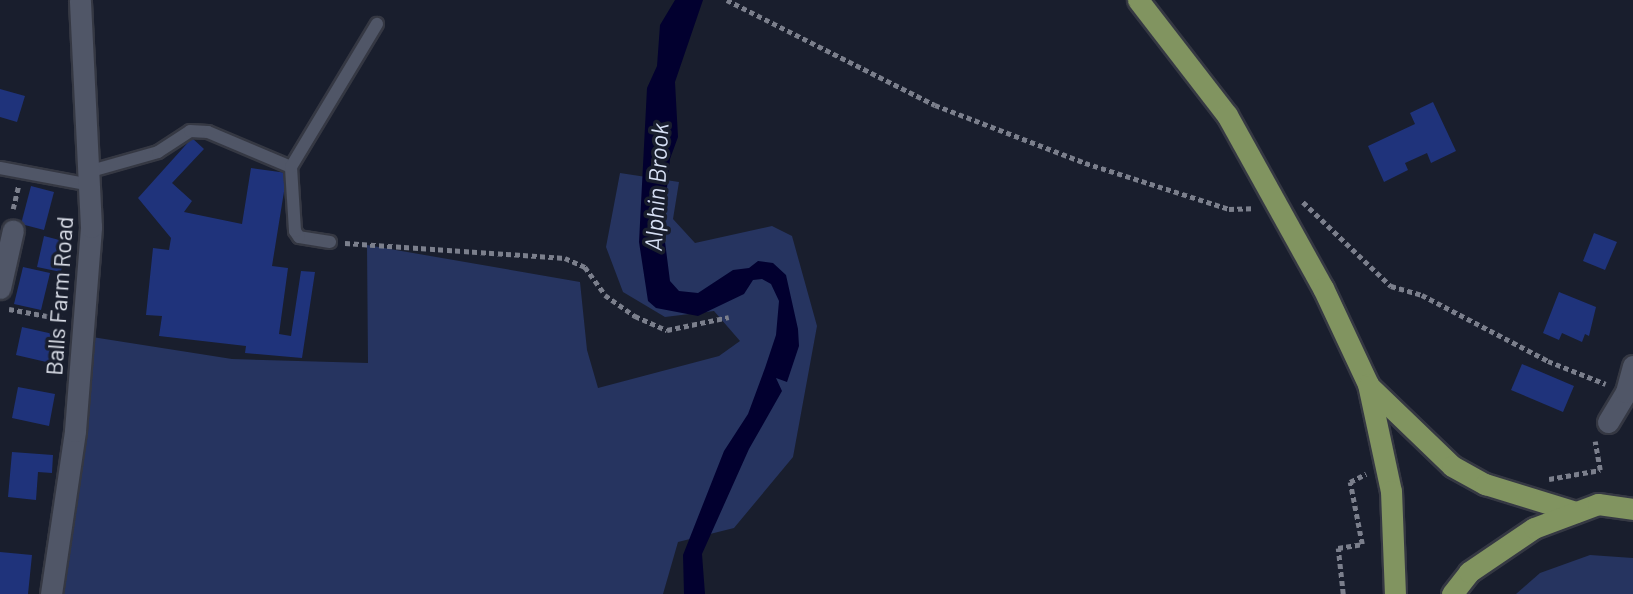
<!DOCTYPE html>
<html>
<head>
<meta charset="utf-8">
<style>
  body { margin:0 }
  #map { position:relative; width:1633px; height:594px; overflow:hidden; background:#191e2d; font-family:Barlow,sans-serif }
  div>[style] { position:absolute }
  .green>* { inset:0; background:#263460 }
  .water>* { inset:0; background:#02002f }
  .building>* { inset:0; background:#1f337b }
  .path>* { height:4.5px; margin-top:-2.25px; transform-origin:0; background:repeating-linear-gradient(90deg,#7b7f8c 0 5px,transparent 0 8.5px) }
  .roads { filter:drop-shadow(2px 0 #353843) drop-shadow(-2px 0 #353843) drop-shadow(0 2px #353843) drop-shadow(0 -2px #353843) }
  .service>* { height:12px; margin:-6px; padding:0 6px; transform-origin:6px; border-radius:6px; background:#505667 }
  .minor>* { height:21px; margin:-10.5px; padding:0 10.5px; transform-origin:10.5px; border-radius:10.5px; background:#505667 }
  .trunk>* { height:21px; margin:-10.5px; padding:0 10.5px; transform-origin:10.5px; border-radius:10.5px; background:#819460 }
  span { translate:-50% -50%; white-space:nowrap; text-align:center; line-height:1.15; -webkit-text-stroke:7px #191e2d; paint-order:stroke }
  .street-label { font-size:23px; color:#dde1eb }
  .water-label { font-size:24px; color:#d6dff4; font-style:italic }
</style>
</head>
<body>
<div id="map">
  <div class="green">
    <i style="clip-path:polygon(620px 173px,679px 182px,673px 219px,695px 243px,772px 226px,792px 236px,817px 326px,793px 457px,734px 528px,678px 542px,663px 594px,62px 594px,92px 337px,232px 359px,368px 363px,367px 245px,580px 282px,587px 350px,598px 388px,719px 356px,740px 341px,714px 311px,665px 317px,623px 292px,606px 247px)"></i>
    <i style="clip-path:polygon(1590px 555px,1633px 558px,1633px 594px,1516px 594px,1540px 573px)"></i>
  </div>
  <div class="water">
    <i style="clip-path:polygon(675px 0,703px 0,675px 82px,678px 137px,670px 159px,663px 226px,670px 281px,679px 291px,698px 293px,733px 270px,749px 268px,758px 261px,773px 263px,786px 275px,798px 329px,799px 346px,787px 382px,776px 378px,782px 391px,749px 449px,702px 554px,705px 594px,684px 594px,683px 555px,724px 451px,748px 414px,765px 368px,776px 335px,779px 301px,771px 284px,762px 279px,753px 280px,744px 294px,698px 316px,656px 308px,648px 301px,639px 242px,647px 88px,657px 66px,660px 25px)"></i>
  </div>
  <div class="building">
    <i style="clip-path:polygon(0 89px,25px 96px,17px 122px,0 117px)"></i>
    <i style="clip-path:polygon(1433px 102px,1456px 151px,1431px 163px,1427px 153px,1405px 163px,1408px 170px,1384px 182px,1368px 146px,1415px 124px,1410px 113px)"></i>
    <i style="clip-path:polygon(192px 138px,204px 149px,172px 183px,192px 201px,184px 212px,242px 224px,251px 168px,287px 173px,272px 266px,288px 268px,279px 334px,291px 336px,301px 271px,315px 272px,302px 358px,245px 353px,246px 346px,159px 336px,162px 316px,146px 315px,153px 248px,169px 250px,171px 238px,138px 198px)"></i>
    <i style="clip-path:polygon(31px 186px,54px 192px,44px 230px,21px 224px)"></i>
    <i style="clip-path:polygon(1594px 233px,1617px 242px,1605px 270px,1583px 261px)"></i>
    <i style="clip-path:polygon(44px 236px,67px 242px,61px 272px,37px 267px)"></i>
    <i style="clip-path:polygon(23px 267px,50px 273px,41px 310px,14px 304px)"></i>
    <i style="clip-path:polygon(1559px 292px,1596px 307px,1589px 336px,1585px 334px,1582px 342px,1562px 333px,1559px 340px,1543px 333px)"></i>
    <i style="clip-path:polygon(22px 327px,62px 336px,55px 364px,16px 355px)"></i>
    <i style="clip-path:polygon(1522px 364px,1574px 386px,1563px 412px,1511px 390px)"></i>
    <i style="clip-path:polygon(18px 387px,55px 394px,49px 426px,12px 418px)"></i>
    <i style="clip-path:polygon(12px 452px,53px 455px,52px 473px,38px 472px,36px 500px,8px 497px)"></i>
    <i style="clip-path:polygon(0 552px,32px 555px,28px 594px,0 594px)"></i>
  </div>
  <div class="path">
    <i style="left:727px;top:0;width:233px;rotate:26.8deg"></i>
    <i style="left:935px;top:105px;width:161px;rotate:21.1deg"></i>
    <i style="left:1085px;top:163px;width:151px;rotate:17.7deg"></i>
    <i style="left:1229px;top:209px;width:24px;rotate:-2deg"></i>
    <i style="left:1303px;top:202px;width:122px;rotate:43.7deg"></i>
    <i style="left:1391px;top:286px;width:32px;rotate:16deg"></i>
    <i style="left:1422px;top:295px;width:142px;rotate:27.6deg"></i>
    <i style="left:1548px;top:361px;width:62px;rotate:21.6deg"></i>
    <i style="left:13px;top:209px;width:23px;rotate:-77deg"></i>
    <i style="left:345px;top:243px;width:221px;rotate:3.9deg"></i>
    <i style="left:565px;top:258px;width:22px;rotate:24deg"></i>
    <i style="left:585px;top:267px;width:34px;rotate:54deg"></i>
    <i style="left:605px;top:295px;width:37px;rotate:35deg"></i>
    <i style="left:635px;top:316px;width:35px;rotate:24deg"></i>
    <i style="left:667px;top:330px;width:63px;rotate:-11.8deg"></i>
    <i style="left:9px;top:309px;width:55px;rotate:10.5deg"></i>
    <i style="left:1549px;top:479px;width:52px;rotate:-10deg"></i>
    <i style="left:1600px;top:470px;width:29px;rotate:-100deg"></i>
    <i style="left:1343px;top:594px;width:46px;rotate:-96.2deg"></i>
    <i style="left:1338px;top:548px;width:24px;rotate:-9deg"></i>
    <i style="left:1362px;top:544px;width:63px;rotate:-101deg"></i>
    <i style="left:1350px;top:482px;width:18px;rotate:-27deg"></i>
  </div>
  <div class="roads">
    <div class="service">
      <i style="left:0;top:168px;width:93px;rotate:10.6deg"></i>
      <i style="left:91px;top:171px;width:70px;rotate:-15.8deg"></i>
      <i style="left:158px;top:152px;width:38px;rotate:-33deg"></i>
      <i style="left:190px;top:131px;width:18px;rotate:3deg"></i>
      <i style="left:208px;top:132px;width:90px;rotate:22.9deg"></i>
      <i style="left:330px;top:242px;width:31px;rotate:-171deg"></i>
      <i style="left:299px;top:237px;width:7px;rotate:-124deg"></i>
      <i style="left:295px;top:231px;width:64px;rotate:-93.6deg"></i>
      <i style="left:291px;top:167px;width:167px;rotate:-59deg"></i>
    </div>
    <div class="minor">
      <i style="left:0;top:288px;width:59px;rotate:-77.4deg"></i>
      <i style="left:1608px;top:422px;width:35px;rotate:-59deg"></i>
      <i style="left:1626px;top:392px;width:27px;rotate:-75deg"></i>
      <i style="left:51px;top:594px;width:165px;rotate:-81.6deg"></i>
      <i style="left:75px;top:431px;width:205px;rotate:-85.5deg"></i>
      <i style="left:91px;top:227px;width:227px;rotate:-92.8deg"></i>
    </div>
    <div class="trunk">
      <i style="left:1138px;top:0;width:145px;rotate:52.3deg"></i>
      <i style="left:1227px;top:115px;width:198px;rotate:61deg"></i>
      <i style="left:1323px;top:288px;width:106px;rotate:64.9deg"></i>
      <i style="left:1368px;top:384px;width:109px;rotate:77.9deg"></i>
      <i style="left:1391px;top:491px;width:103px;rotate:87.8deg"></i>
      <i style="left:1369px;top:386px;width:115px;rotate:43.9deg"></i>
      <i style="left:1452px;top:466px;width:38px;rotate:29deg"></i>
      <i style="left:1485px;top:484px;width:95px;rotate:17.1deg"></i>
      <i style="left:1452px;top:594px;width:28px;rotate:-52deg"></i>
      <i style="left:1469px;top:572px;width:78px;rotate:-34.1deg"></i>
      <i style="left:1534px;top:528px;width:68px;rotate:-20.6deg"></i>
      <i style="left:1598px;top:504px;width:35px;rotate:8deg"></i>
    </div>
  </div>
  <div class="street-label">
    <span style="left:59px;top:296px;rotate:-86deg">Balls Farm Road</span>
  </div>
  <div class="water-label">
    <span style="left:656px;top:187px;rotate:-87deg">Alphin Brook</span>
  </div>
</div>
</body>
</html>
